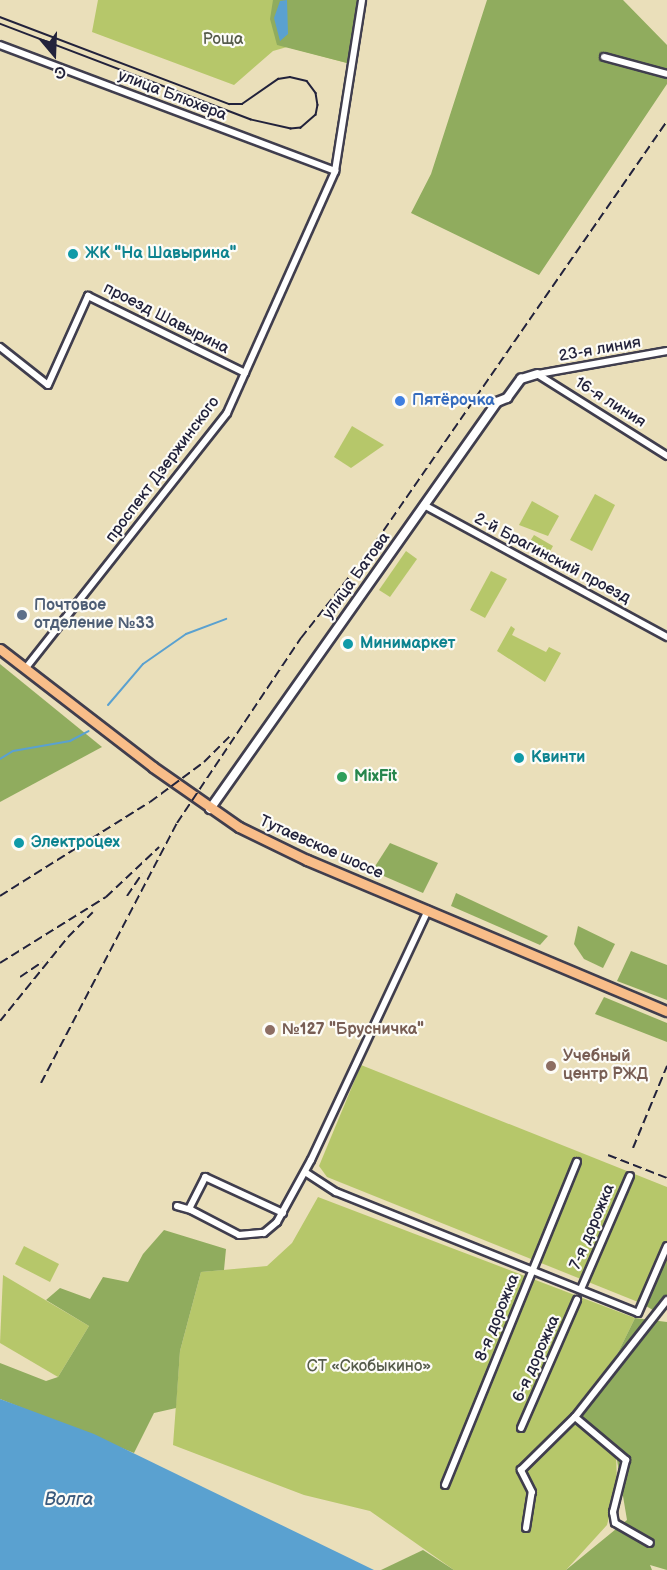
<!DOCTYPE html>
<html>
<head>
<meta charset="utf-8">
<style>
  body { margin:0 }
  #map { position:relative; width:667px; height:1570px; overflow:hidden; background:#eadfba; font-family:"Balsamiq Sans",sans-serif }
  div>[style] { position:absolute }
  .green>* { inset:0; background:#b6c76a }
  .forest>* { inset:0; background:#90ac5e }
  .water>* { inset:0; background:#5aa1d0 }
  .stream>* { height:2px; margin:-1px; padding:0 1px; transform-origin:1px; border-radius:1px; background:#5aa1d0 }
  .roads { filter:drop-shadow(2px 0 #403e4e) drop-shadow(-2px 0 #403e4e) drop-shadow(0 2px #403e4e) drop-shadow(0 -2px #403e4e) }
  .minor>* { height:6px; margin:-3px; padding:0 3px; transform-origin:3px; border-radius:3px; background:#fff }
  .tertiary>* { height:8px; margin:-4px; padding:0 4px; transform-origin:4px; border-radius:4px; background:#fff }
  .primary>* { height:9px; margin:-4.5px; padding:0 4.5px; transform-origin:4.5px; border-radius:4.5px; background:#f8bd89 }
  .tram>* { height:1.5px; margin:-0.75px; padding:0 0.75px; transform-origin:0.75px; border-radius:0.75px; background:#22223b }
  .rail>* { height:2px; margin-top:-1px; transform-origin:0; background:repeating-linear-gradient(90deg,#22223b 0 9px,transparent 0 13.5px) }
  .dots>* { width:16px; height:16px; translate:-50% -50%; box-sizing:border-box; border:3px solid #fdfcf7; border-radius:50% }
  span { translate:-50% -50%; white-space:nowrap; text-align:center; line-height:1.15; -webkit-text-stroke:4.5px #fdfcf7; paint-order:stroke }
  .park-label { font-size:16px; color:#565c4b }
  .street-label { font-size:16px; color:#22223b }
  .culture-label { font-size:16px; color:#0d838f; font-weight:700 }
  .left { translate:0 -50%; text-align:left }
  .shop-label { font-size:16px; color:#366cbe; font-weight:700 }
  .service-label { font-size:16px; color:#4e5e75; font-weight:700 }
  .leisure-label { font-size:16px; color:#27864d; font-weight:700 }
  .education-label { font-size:16px; color:#785e54; font-weight:700 }
  .water-label { font-size:18px; color:#3b5b7e; font-style:italic }
  .north { position:absolute; left:24px; top:24px; width:60px; height:60px; -webkit-text-stroke:4px #fdfcf7; paint-order:stroke; rotate:161deg; font-size:16px; font-weight:700; line-height:24px; text-align:center; color:#22223b }
  .north::after { content:''; display:block; margin:auto; width:21px; height:27px; background:#22223b; clip-path:polygon(50% 0,100% 100%,50% 72%,0 100%) }
</style>
</head>
<body>
<div id="map">
  <div class="green">
    <i style="clip-path:polygon(98px 0,357px 0,347px 63px,287px 47px,273px 51px,234px 85px,92px 32px)"></i>
    <i style="clip-path:polygon(352px 426px,384px 445px,351px 468px,334px 457px)"></i>
    <i style="clip-path:polygon(595px 494px,615px 505px,592px 551px,570px 540px)"></i>
    <i style="clip-path:polygon(532px 501px,559px 516px,548px 536px,519px 525px)"></i>
    <i style="clip-path:polygon(534px 535px,553px 546px,547px 557px,527px 546px)"></i>
    <i style="clip-path:polygon(406px 551px,417px 559px,390px 597px,379px 590px)"></i>
    <i style="clip-path:polygon(491px 571px,507px 579px,485px 618px,470px 610px)"></i>
    <i style="clip-path:polygon(511px 626px,515px 629px,512px 635px,546px 652px,549px 647px,561px 653px,545px 682px,497px 651px)"></i>
    <i style="clip-path:polygon(361px 1065px,667px 1187px,667px 1247px,643px 1304px,327px 1177px,319px 1166px)"></i>
    <i style="clip-path:polygon(318px 1197px,635px 1318px,607px 1375px,574px 1423px,616px 1454px,617px 1485px,607px 1525px,566px 1570px,454px 1570px,370px 1511px,304px 1495px,173px 1445px,180px 1351px,201px 1272px,267px 1266px,292px 1243px)"></i>
    <i style="clip-path:polygon(24px 1246px,59px 1264px,50px 1282px,15px 1264px)"></i>
    <i style="clip-path:polygon(3px 1275px,89px 1326px,58px 1377px,0 1343px)"></i>
  </div>
  <div class="forest">
    <i style="clip-path:polygon(273px 0,357px 0,347px 63px,277px 45px,270px 19px)"></i>
    <i style="clip-path:polygon(487px 0,623px 0,667px 45px,667px 84px,539px 275px,411px 213px,431px 174px)"></i>
    <i style="clip-path:polygon(0 664px,102px 747px,0 802px)"></i>
    <i style="clip-path:polygon(390px 843px,438px 863px,423px 893px,372px 871px)"></i>
    <i style="clip-path:polygon(456px 893px,548px 936px,540px 945px,451px 906px)"></i>
    <i style="clip-path:polygon(578px 926px,615px 944px,603px 968px,584px 959px,574px 944px)"></i>
    <i style="clip-path:polygon(631px 951px,667px 965px,667px 1000px,617px 981px)"></i>
    <i style="clip-path:polygon(604px 997px,667px 1023px,667px 1042px,595px 1014px)"></i>
    <i style="clip-path:polygon(164px 1230px,226px 1249px,224px 1270px,201px 1272px,180px 1351px,176px 1408px,154px 1413px,134px 1453px,0 1399px,0 1363px,46px 1381px,58px 1377px,89px 1326px,46px 1300px,60px 1288px,90px 1299px,103px 1277px,128px 1282px,143px 1254px)"></i>
    <i style="clip-path:polygon(667px 1257px,667px 1305px,658px 1313px,646px 1306px)"></i>
    <i style="clip-path:polygon(635px 1318px,667px 1322px,667px 1570px,650px 1565px,652px 1570px,566px 1570px,627px 1520px,616px 1454px,574px 1424px,607px 1375px)"></i>
    <i style="clip-path:polygon(423px 1550px,454px 1570px,381px 1570px)"></i>
  </div>
  <div class="water">
    <i style="clip-path:polygon(287px 0,288px 34px,280px 41px,274px 18px,280px 1px)"></i>
    <i style="clip-path:polygon(0 1399px,94px 1434px,374px 1570px,0 1570px)"></i>
  </div>
  <div class="stream">
    <i style="left:108px;top:705px;width:54px;rotate:-49.5deg"></i>
    <i style="left:143px;top:664px;width:52px;rotate:-34.9deg"></i>
    <i style="left:186px;top:634px;width:43px;rotate:-20.6deg"></i>
    <i style="left:0;top:759px;width:15px;rotate:-32deg"></i>
    <i style="left:13px;top:751px;width:58px;rotate:-10deg"></i>
    <i style="left:70px;top:741px;width:21px;rotate:-28deg"></i>
  </div>
  <div class="roads">
    <div class="minor">
      <i style="left:0;top:45px;width:358px;rotate:20.6deg"></i>
      <i style="left:604px;top:57px;width:65px;rotate:15.1deg"></i>
      <i style="left:0;top:347px;width:61px;rotate:38.4deg"></i>
      <i style="left:48px;top:385px;width:98px;rotate:-65.8deg"></i>
      <i style="left:88px;top:296px;width:175px;rotate:26.1deg"></i>
      <i style="left:537px;top:374px;width:154px;rotate:32.2deg"></i>
      <i style="left:538px;top:374px;width:131px;rotate:-10.1deg"></i>
      <i style="left:424px;top:505px;width:277px;rotate:28.5deg"></i>
      <i style="left:25px;top:669px;width:326px;rotate:-51.7deg"></i>
      <i style="left:227px;top:413px;width:265px;rotate:-65.9deg"></i>
      <i style="left:335px;top:171px;width:173px;rotate:-81deg"></i>
      <i style="left:305px;top:1172px;width:37px;rotate:33deg"></i>
      <i style="left:336px;top:1192px;width:325px;rotate:21.8deg"></i>
      <i style="left:638px;top:1313px;width:73px;rotate:-66.6deg"></i>
      <i style="left:177px;top:1206px;width:15px;rotate:16deg"></i>
      <i style="left:191px;top:1210px;width:54px;rotate:27.5deg"></i>
      <i style="left:239px;top:1235px;width:25px;rotate:-5deg"></i>
      <i style="left:264px;top:1233px;width:17px;rotate:-40deg"></i>
      <i style="left:277px;top:1222px;width:71px;rotate:-61.3deg"></i>
      <i style="left:311px;top:1160px;width:276px;rotate:-64.9deg"></i>
      <i style="left:189px;top:1209px;width:36px;rotate:-63deg"></i>
      <i style="left:205px;top:1177px;width:86px;rotate:24.8deg"></i>
      <i style="left:581px;top:1289px;width:123px;rotate:-66.6deg"></i>
      <i style="left:575px;top:1417px;width:67px;rotate:40.1deg"></i>
      <i style="left:626px;top:1460px;width:54px;rotate:104deg"></i>
      <i style="left:613px;top:1512px;width:11px;rotate:80deg"></i>
      <i style="left:615px;top:1523px;width:40px;rotate:29.7deg"></i>
      <i style="left:521px;top:1428px;width:140px;rotate:-66.4deg"></i>
      <i style="left:445px;top:1485px;width:349px;rotate:-67.8deg"></i>
      <i style="left:526px;top:1528px;width:36px;rotate:-81deg"></i>
      <i style="left:532px;top:1492px;width:25px;rotate:-117deg"></i>
      <i style="left:521px;top:1470px;width:76px;rotate:-44.5deg"></i>
      <i style="left:575px;top:1417px;width:149px;rotate:-51.8deg"></i>
    </div>
    <div class="tertiary">
      <i style="left:210px;top:809px;width:498px;rotate:-54.8deg"></i>
      <i style="left:497px;top:402px;width:11px;rotate:-22deg"></i>
      <i style="left:507px;top:398px;width:24px;rotate:-54deg"></i>
      <i style="left:521px;top:379px;width:17px;rotate:-17deg"></i>
    </div>
    <div class="primary">
      <i style="left:0;top:649px;width:193px;rotate:37.6deg"></i>
      <i style="left:153px;top:767px;width:105px;rotate:34.9deg"></i>
      <i style="left:239px;top:827px;width:76px;rotate:25.9deg"></i>
      <i style="left:307px;top:860px;width:390px;rotate:22.8deg"></i>
    </div>
  </div>
  <div class="tram">
    <i style="left:0;top:17px;width:245px;rotate:20.8deg"></i>
    <i style="left:229px;top:104px;width:13px"></i>
    <i style="left:242px;top:104px;width:44px;rotate:-34.8deg"></i>
    <i style="left:278px;top:79px;width:12px;rotate:-9deg"></i>
    <i style="left:290px;top:77px;width:17px;rotate:13deg"></i>
    <i style="left:307px;top:81px;width:15px;rotate:53deg"></i>
    <i style="left:316px;top:93px;width:12px;rotate:81deg"></i>
    <i style="left:318px;top:105px;width:10px;rotate:101deg"></i>
    <i style="left:316px;top:115px;width:20px;rotate:139deg"></i>
    <i style="left:301px;top:128px;width:10px;rotate:174deg"></i>
    <i style="left:291px;top:129px;width:41px;rotate:-167.3deg"></i>
    <i style="left:251px;top:120px;width:269px;rotate:-159.1deg"></i>
  </div>
  <div class="rail">
    <i style="left:0;top:896px;width:177px;rotate:-32.1deg"></i>
    <i style="left:150px;top:802px;width:67px;rotate:-36.5deg"></i>
    <i style="left:204px;top:762px;width:37px;rotate:-45deg"></i>
    <i style="left:127px;top:896px;width:27px;rotate:-56deg"></i>
    <i style="left:0;top:963px;width:125px;rotate:-31.9deg"></i>
    <i style="left:106px;top:897px;width:73px;rotate:-43.3deg"></i>
    <i style="left:20px;top:977px;width:27px;rotate:-34deg"></i>
    <i style="left:0;top:1021px;width:108px;rotate:-51deg"></i>
    <i style="left:68px;top:937px;width:35px;rotate:-45deg"></i>
    <i style="left:41px;top:1083px;width:293px;rotate:-62.4deg"></i>
    <i style="left:177px;top:823px;width:223px;rotate:-56.2deg"></i>
    <i style="left:301px;top:638px;width:108px;rotate:-51.8deg"></i>
    <i style="left:368px;top:553px;width:525px;rotate:-55.31deg"></i>
    <i style="left:633px;top:1148px;width:89px;rotate:-67.5deg"></i>
    <i style="left:608px;top:1155px;width:63px;rotate:21.3deg"></i>
  </div>
  <div class="dots">
    <i style="left:73px;top:254px;background:#0f9aa8"></i>
    <i style="left:400px;top:401px;background:#3f7fe0"></i>
    <i style="left:22px;top:615px;background:#5c6f8a"></i>
    <i style="left:348px;top:644px;background:#0f9aa8"></i>
    <i style="left:519px;top:758px;background:#0f9aa8"></i>
    <i style="left:342px;top:777px;background:#2e9e5b"></i>
    <i style="left:19px;top:843px;background:#0f9aa8"></i>
    <i style="left:270px;top:1030px;background:#8d6e63"></i>
    <i style="left:551px;top:1066px;background:#8d6e63"></i>
  </div>
  <div class="park-label">
    <span style="left:223px;top:40px">Роща</span>
    <span style="left:369px;top:1367px">СТ «Скобыкино»</span>
  </div>
  <div class="street-label">
    <span style="left:172px;top:96px;rotate:21deg">улица Блюхера</span>
    <span style="left:166px;top:319px;rotate:27deg">проезд Шавырина</span>
    <span style="left:600px;top:350px;rotate:-10deg">23-я линия</span>
    <span style="left:610px;top:403px;rotate:32deg">16-я линия</span>
    <span style="left:163px;top:470px;rotate:-53deg">проспект Дзержинского</span>
    <span style="left:552px;top:559px;rotate:28deg">2-й Брагинский проезд</span>
    <span style="left:357px;top:576px;rotate:-54deg">улица Батова</span>
    <span style="left:321px;top:848px;rotate:24deg">Тутаевское шоссе</span>
    <span style="left:593px;top:1227px;rotate:-67deg">7-я дорожка</span>
    <span style="left:498px;top:1318px;rotate:-68deg">8-я дорожка</span>
    <span style="left:537px;top:1359px;rotate:-66deg">6-я дорожка</span>
  </div>
  <div class="culture-label">
    <span class="left" style="left:85px;top:254px">ЖК "На Шавырина"</span>
    <span class="left" style="left:360px;top:644px">Минимаркет</span>
    <span class="left" style="left:531px;top:758px">Квинти</span>
    <span class="left" style="left:31px;top:843px">Электроцех</span>
  </div>
  <div class="shop-label">
    <span class="left" style="left:412px;top:401px">Пятёрочка</span>
  </div>
  <div class="service-label">
    <span class="left" style="left:34px;top:615px">Почтовое<br>отделение №33</span>
  </div>
  <div class="leisure-label">
    <span class="left" style="left:354px;top:777px">MixFit</span>
  </div>
  <div class="education-label">
    <span class="left" style="left:282px;top:1030px">№127 "Брусничка"</span>
    <span class="left" style="left:563px;top:1066px">Учебный<br>центр РЖД</span>
  </div>
  <div class="water-label">
    <span style="left:69px;top:1500px">Волга</span>
  </div>
  <div class="north">С</div>
</div>
</body>
</html>
